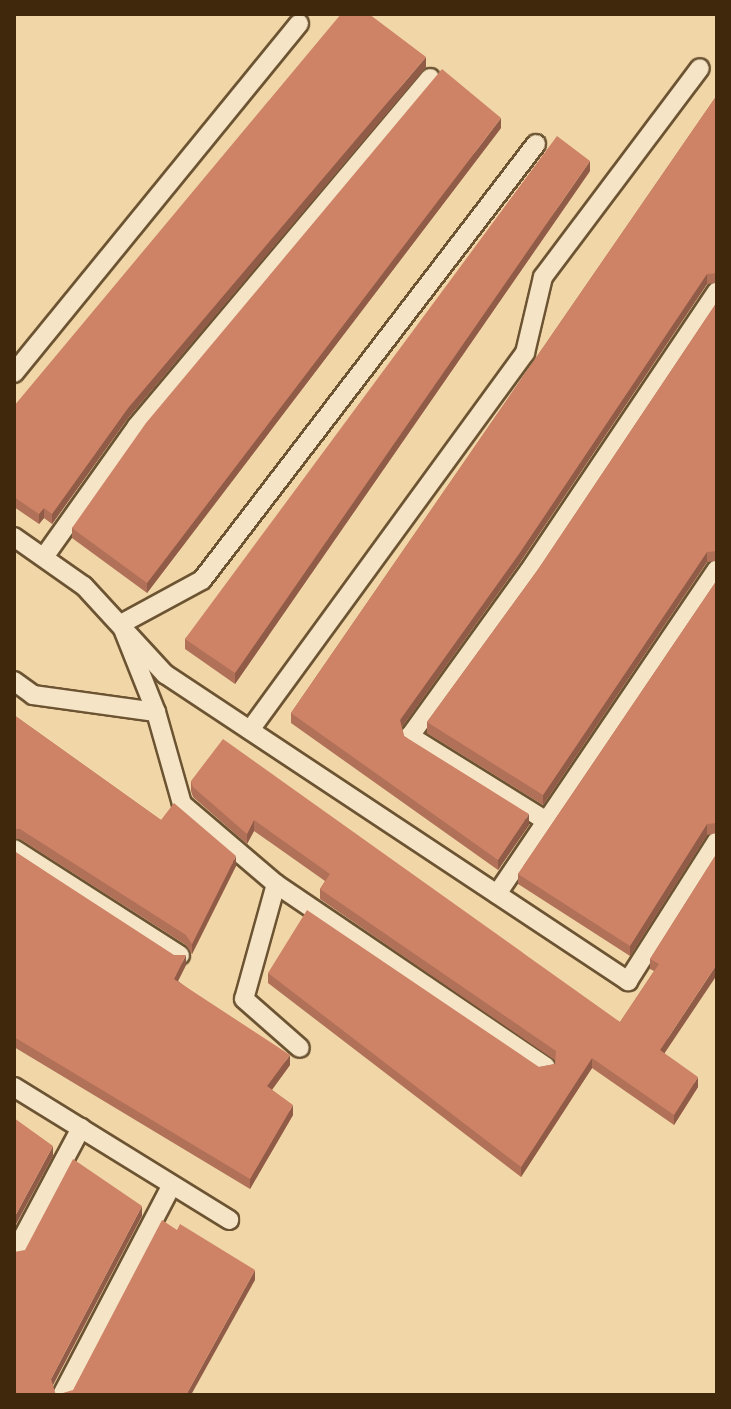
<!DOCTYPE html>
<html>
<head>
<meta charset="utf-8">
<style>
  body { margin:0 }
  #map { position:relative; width:731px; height:1409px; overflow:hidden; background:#f1d6a8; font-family:Alegreya,serif }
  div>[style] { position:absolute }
  .roads { filter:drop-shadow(2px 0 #6c5433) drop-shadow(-2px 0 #6c5433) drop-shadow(0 2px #6c5433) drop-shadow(0 -2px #6c5433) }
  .service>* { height:18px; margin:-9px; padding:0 9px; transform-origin:9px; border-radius:9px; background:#f6e4c6 }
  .wall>* { inset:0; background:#b17159 }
  .shaded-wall>* { inset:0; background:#905c48 }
  .building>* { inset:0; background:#ce8367 }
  span { translate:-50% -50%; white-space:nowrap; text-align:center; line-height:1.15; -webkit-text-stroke:6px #f6e4c6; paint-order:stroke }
  .frame { position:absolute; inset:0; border:16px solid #3f280c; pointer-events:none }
</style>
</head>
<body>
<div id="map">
  <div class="roads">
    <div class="service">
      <i style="left:536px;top:144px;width:549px;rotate:127.45deg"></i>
      <i style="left:202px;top:580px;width:92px;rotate:151.5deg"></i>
      <i style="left:121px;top:624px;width:95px;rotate:68.3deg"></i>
      <i style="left:156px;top:712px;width:96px;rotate:74.2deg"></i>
      <i style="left:182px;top:804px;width:123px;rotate:40.4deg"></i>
      <i style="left:276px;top:884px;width:326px;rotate:34.1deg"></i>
      <i style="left:14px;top:373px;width:451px;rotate:-50.8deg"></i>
      <i style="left:14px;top:537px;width:85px;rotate:35deg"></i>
      <i style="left:84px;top:586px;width:120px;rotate:47.4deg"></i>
      <i style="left:165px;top:674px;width:556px;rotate:33.55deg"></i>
      <i style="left:628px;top:981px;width:166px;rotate:-57.6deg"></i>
      <i style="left:44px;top:557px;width:161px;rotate:-54.6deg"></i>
      <i style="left:137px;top:426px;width:455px;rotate:-49.9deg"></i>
      <i style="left:14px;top:681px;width:24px;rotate:36deg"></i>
      <i style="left:33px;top:695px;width:124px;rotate:7.9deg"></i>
      <i style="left:250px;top:730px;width:467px;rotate:-53.9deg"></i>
      <i style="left:525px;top:353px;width:78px;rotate:-76.7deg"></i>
      <i style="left:543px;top:277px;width:261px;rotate:-53.1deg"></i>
      <i style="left:548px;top:822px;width:163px;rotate:-148.1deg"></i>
      <i style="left:410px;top:736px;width:203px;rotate:-54.2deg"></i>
      <i style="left:529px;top:571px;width:337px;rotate:-56.1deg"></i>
      <i style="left:14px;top:849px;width:197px;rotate:32.6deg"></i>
      <i style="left:276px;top:884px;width:119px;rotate:105.5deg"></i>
      <i style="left:244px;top:999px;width:74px;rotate:41.2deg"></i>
      <i style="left:497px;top:894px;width:392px;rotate:-55.9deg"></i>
      <i style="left:14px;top:1087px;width:253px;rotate:31.7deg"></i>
      <i style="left:14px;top:1254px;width:143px;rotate:-62deg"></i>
      <i style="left:62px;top:1395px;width:237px;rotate:-62.4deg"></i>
    </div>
  </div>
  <div class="wall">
    <i style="clip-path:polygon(426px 67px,128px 418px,52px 524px,44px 518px,39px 524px,14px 507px,14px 406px)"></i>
    <i style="clip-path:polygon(717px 95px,717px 283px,707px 284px,519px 564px,402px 727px,404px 736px,529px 825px,498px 870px,291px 723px,291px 713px)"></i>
    <i style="clip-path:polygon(501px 128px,147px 593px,72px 538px,72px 528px)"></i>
    <i style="clip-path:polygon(590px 171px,235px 684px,185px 649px,185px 639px)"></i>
    <i style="clip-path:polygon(717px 302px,717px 561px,707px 562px,543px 805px,427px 733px,427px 722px,539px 568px)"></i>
    <i style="clip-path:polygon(717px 580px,717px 833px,707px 835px,630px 956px,518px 884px,518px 874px)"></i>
    <i style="clip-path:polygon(14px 715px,161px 820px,236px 866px,192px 954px,186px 945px,20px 839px,14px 839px)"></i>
    <i style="clip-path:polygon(191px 781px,620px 1022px,654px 971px,650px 969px,650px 959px,717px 853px,664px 1053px,698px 1087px,674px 1125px,592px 1068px,521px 1177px,268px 983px,268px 973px,539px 1067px,555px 1064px,556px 1061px,320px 899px,320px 889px,325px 881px,254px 831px,247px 844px,193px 797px,191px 791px)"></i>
    <i style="clip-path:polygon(14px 851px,186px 965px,178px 981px,290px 1065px,272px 1090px,293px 1115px,250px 1189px,14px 1047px)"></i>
  </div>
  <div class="shaded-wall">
    <i style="clip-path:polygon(426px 57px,426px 67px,128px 418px,52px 524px,52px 514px,128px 408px)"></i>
    <i style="clip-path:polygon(501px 118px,501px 128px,147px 593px,147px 583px)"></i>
    <i style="clip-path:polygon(590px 161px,590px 171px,235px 684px,235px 673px)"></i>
    <i style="clip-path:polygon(707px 274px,707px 284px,519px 564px,400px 730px,400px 720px)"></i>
    <i style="clip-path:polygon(44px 508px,44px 518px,39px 524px,39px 514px)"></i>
    <i style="clip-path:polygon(707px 552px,707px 562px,543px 805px,543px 795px)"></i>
    <i style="clip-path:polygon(529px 814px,529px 825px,498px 870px,498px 860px)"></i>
    <i style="clip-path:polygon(254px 820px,254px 831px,247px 844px,247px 834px)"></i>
    <i style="clip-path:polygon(707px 824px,707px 835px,630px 956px,630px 946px)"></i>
    <i style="clip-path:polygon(236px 856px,236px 866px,192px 954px,192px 944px)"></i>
    <i style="clip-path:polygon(186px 955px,186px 965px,174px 989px,174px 979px)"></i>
    <i style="clip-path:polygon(717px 964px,717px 975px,660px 1060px,660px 1050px)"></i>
    <i style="clip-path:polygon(290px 1055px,290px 1065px,267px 1096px,267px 1086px)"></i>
    <i style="clip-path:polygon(592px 1058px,592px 1068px,521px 1177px,521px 1167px)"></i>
    <i style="clip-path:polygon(698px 1077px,698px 1087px,674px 1125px,674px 1115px)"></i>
    <i style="clip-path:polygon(293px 1105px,293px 1115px,250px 1189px,250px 1179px)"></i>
    <i style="clip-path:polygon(53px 1146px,53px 1156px,14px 1228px,14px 1218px)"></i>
    <i style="clip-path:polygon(142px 1206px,142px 1216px,51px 1389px,51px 1379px)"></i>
    <i style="clip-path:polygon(255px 1270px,255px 1280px,191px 1395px,186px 1395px)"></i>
  </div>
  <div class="building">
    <i style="clip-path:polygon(341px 14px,369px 14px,426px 57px,128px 408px,52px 514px,44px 508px,39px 514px,14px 497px,14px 406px)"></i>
    <i style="clip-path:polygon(442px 69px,501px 118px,147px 583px,72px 528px,146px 423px)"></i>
    <i style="clip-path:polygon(717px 95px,717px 273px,707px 274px,519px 554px,400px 720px,404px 736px,529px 814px,498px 860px,291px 713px)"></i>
    <i style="clip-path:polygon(557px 136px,590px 161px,235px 673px,185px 639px)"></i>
    <i style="clip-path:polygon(717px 302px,717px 551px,707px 552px,543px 795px,427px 722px,539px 568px)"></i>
    <i style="clip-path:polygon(717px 580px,717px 823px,707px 824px,630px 946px,518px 874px)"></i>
    <i style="clip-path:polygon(14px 715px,161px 820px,174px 803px,236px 856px,192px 944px,186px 935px,20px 829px,14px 829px)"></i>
    <i style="clip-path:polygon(223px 739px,620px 1022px,659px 964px,650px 959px,717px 853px,717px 964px,660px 1050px,698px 1077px,674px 1115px,592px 1058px,521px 1167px,268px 973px,307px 910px,539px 1067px,555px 1064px,556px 1051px,320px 889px,330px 874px,254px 820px,247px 834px,193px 787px,191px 781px)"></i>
    <i style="clip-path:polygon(14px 851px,174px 955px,186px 955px,174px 979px,290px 1055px,267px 1086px,293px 1105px,250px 1179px,14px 1037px)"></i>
    <i style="clip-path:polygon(14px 1118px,53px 1146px,14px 1218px)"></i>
    <i style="clip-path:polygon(73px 1159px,142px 1206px,51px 1379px,56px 1395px,14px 1395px,14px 1252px,25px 1250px)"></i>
    <i style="clip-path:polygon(162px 1220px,177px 1230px,180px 1224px,255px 1270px,186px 1395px,56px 1395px,73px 1390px)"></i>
  </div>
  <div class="frame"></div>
</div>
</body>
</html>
